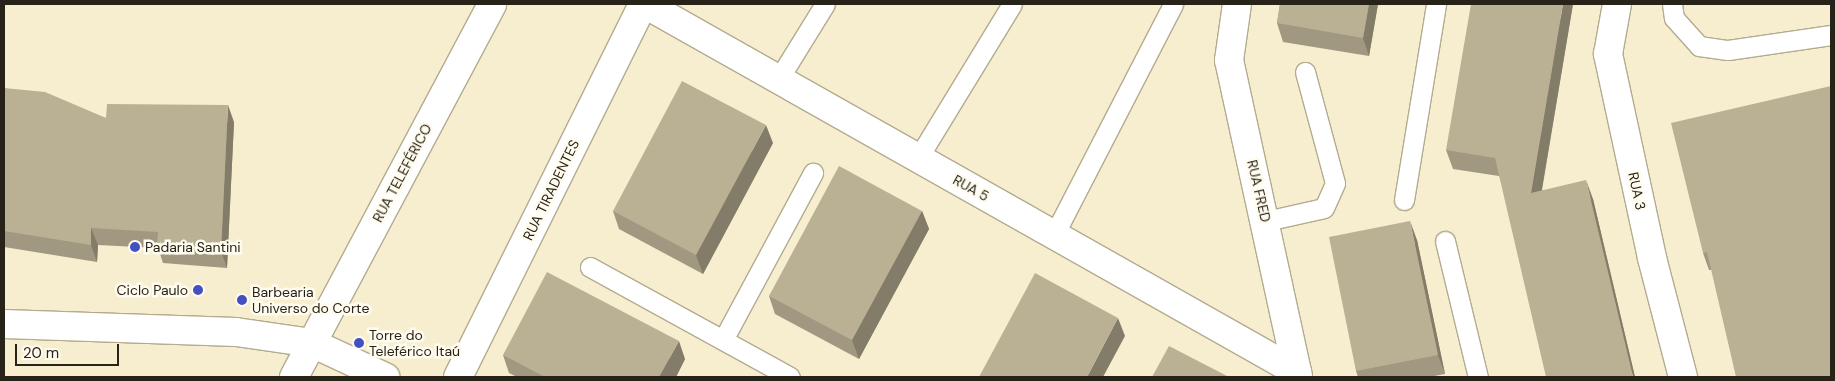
<!DOCTYPE html>
<html>
<head>
<meta charset="utf-8">
<style>
  body { margin:0 }
  #map { position:relative; width:1835px; height:381px; overflow:hidden; background:#f7eed0; font-family:"DM Sans",sans-serif }
  div>[style] { position:absolute }
  .roads { filter:drop-shadow(1px 0 #b3ab8f) drop-shadow(-1px 0 #b3ab8f) drop-shadow(0 1px #b3ab8f) drop-shadow(0 -1px #b3ab8f) }
  .service>* { height:19px; margin:-9.5px; padding:0 9.5px; transform-origin:9.5px; border-radius:9.5px; background:#fff }
  .minor>* { height:28px; margin:-14px; padding:0 14px; transform-origin:14px; border-radius:14px; background:#fff }
  .tertiary>* { height:28px; margin:-14px; padding:0 14px; transform-origin:14px; border-radius:14px; background:#fff }
  .secondary>* { height:28px; margin:-14px; padding:0 14px; transform-origin:14px; border-radius:14px; background:#fff }
  .wall>* { inset:0; background:#a09880 }
  .shaded-wall>* { inset:0; background:#827c68 }
  .building>* { inset:0; background:#bab195 }
  .dots>* { width:14px; height:14px; translate:-50% -50%; box-sizing:border-box; border:2px solid #fffbef; border-radius:50% }
  span { translate:-50% -50%; white-space:nowrap; text-align:center; line-height:1.15; -webkit-text-stroke:5px #fffbef; paint-order:stroke }
  .street-label { font-size:14px; color:#272318 }
  .poi-label { font-size:14px; color:#272318 }
  .left { translate:0 -50%; text-align:left }
  .right { translate:-100% -50%; text-align:right }
  .frame { position:absolute; inset:0; border:5px solid #272318; pointer-events:none }
  .scale { position:absolute; left:15px; top:344px; width:104px; height:22px; box-sizing:border-box; border:2px solid #272318; border-top:0; padding-left:6px; font-size:15px; line-height:18px; white-space:nowrap; color:#272318; -webkit-text-stroke:4px #fffbef; paint-order:stroke }
</style>
</head>
<body>
<div id="map">
  <div class="roads">
    <div class="service">
      <i style="left:1672px;top:4px;width:14px;rotate:82deg"></i>
      <i style="left:1674px;top:18px;width:38px;rotate:48deg"></i>
      <i style="left:1699px;top:46px;width:29px;rotate:8deg"></i>
      <i style="left:1728px;top:50px;width:104px;rotate:-8.3deg"></i>
      <i style="left:778px;top:80px;width:89px;rotate:-58.3deg"></i>
      <i style="left:918px;top:158px;width:180px;rotate:-58.6deg"></i>
      <i style="left:1404px;top:200px;width:199px;rotate:-80.7deg"></i>
      <i style="left:1266px;top:221px;width:59px;rotate:-12.6deg"></i>
      <i style="left:1324px;top:208px;width:27px;rotate:-66deg"></i>
      <i style="left:1335px;top:183px;width:115px;rotate:-105.1deg"></i>
      <i style="left:1054px;top:235px;width:260px;rotate:-62.7deg"></i>
      <i style="left:1445px;top:241px;width:140px;rotate:76.4deg"></i>
      <i style="left:590px;top:267px;width:228px;rotate:28.8deg"></i>
      <i style="left:723px;top:340px;width:190px;rotate:-61.7deg"></i>
    </div>
    <div class="minor">
      <i style="left:645px;top:4px;width:749px;rotate:29.44deg"></i>
      <i style="left:1237px;top:4px;width:57px;rotate:98.1deg"></i>
      <i style="left:1229px;top:60px;width:324px;rotate:77.7deg"></i>
      <i style="left:1617px;top:4px;width:51px;rotate:100.2deg"></i>
      <i style="left:1608px;top:54px;width:209px;rotate:77.8deg"></i>
      <i style="left:1652px;top:258px;width:123px;rotate:75.4deg"></i>
      <i style="left:458px;top:377px;width:416px;rotate:-63.6deg"></i>
    </div>
    <div class="tertiary">
      <i style="left:294px;top:377px;width:422px;rotate:-62deg"></i>
    </div>
    <div class="secondary">
      <i style="left:4px;top:324px;width:232px;rotate:2deg"></i>
      <i style="left:236px;top:332px;width:77px;rotate:8.2deg"></i>
      <i style="left:312px;top:343px;width:81px;rotate:25deg"></i>
    </div>
  </div>
  <div class="wall">
    <i style="clip-path:polygon(1280px 4px,1378px 4px,1369px 56px,1283px 42px,1277px 23px)"></i>
    <i style="clip-path:polygon(1573px 4px,1542px 190px,1593px 199px,1635px 377px,1499px 176px,1453px 169px,1446px 150px)"></i>
    <i style="clip-path:polygon(1831px 86px,1711px 270px,1709px 270px,1703px 253px)"></i>
    <i style="clip-path:polygon(4px 88px,106px 118px,234px 122px,227px 268px,163px 263px,158px 248px,98px 245px,97px 262px,4px 247px)"></i>
    <i style="clip-path:polygon(773px 143px,703px 274px,619px 229px,613px 211px)"></i>
    <i style="clip-path:polygon(922px 211px,929px 229px,859px 359px,775px 314px,769px 296px)"></i>
    <i style="clip-path:polygon(1417px 240px,1445px 374px,1429px 377px,1358px 377px,1356px 371px)"></i>
    <i style="clip-path:polygon(503px 355px,685px 359px,676px 377px,517px 377px,509px 373px)"></i>
  </div>
  <div class="shaded-wall">
    <i style="clip-path:polygon(1369px 4px,1378px 4px,1369px 56px,1363px 38px)"></i>
    <i style="clip-path:polygon(1563px 4px,1573px 4px,1538px 212px,1531px 193px)"></i>
    <i style="clip-path:polygon(228px 105px,234px 122px,227px 268px,221px 251px)"></i>
    <i style="clip-path:polygon(766px 125px,773px 143px,703px 274px,696px 255px)"></i>
    <i style="clip-path:polygon(1586px 180px,1593px 199px,1635px 377px,1633px 377px)"></i>
    <i style="clip-path:polygon(922px 211px,929px 229px,859px 359px,852px 340px)"></i>
    <i style="clip-path:polygon(1410px 221px,1417px 240px,1445px 374px,1438px 355px)"></i>
    <i style="clip-path:polygon(91px 228px,98px 245px,97px 262px,91px 245px)"></i>
    <i style="clip-path:polygon(1118px 318px,1125px 336px,1103px 377px,1087px 377px)"></i>
    <i style="clip-path:polygon(679px 341px,685px 359px,676px 377px,659px 377px)"></i>
  </div>
  <div class="building">
    <i style="clip-path:polygon(1280px 4px,1369px 4px,1363px 38px,1277px 23px)"></i>
    <i style="clip-path:polygon(1471px 4px,1563px 4px,1531px 193px,1586px 180px,1633px 377px,1546px 377px,1495px 158px,1446px 150px)"></i>
    <i style="clip-path:polygon(682px 81px,766px 125px,696px 255px,613px 211px)"></i>
    <i style="clip-path:polygon(1831px 86px,1831px 377px,1736px 377px,1707px 252px,1703px 253px,1671px 123px)"></i>
    <i style="clip-path:polygon(4px 88px,45px 92px,106px 118px,107px 104px,228px 105px,221px 251px,157px 246px,158px 232px,91px 228px,91px 245px,4px 231px)"></i>
    <i style="clip-path:polygon(839px 166px,922px 211px,852px 340px,769px 296px)"></i>
    <i style="clip-path:polygon(1410px 221px,1438px 355px,1356px 371px,1329px 237px)"></i>
    <i style="clip-path:polygon(547px 272px,679px 341px,659px 377px,545px 377px,503px 355px)"></i>
    <i style="clip-path:polygon(1035px 273px,1118px 318px,1087px 377px,979px 377px)"></i>
    <i style="clip-path:polygon(1169px 346px,1229px 377px,1152px 377px)"></i>
  </div>
  <div class="dots">
    <i style="left:135px;top:247px;background:#4350c4"></i>
    <i style="left:198px;top:290px;background:#4350c4"></i>
    <i style="left:242px;top:300px;background:#4350c4"></i>
    <i style="left:359px;top:343px;background:#4350c4"></i>
  </div>
  <div class="street-label">
    <span style="left:402px;top:173px;rotate:-62deg">RUA TELEFÉRICO</span>
    <span style="left:971px;top:188px;rotate:29deg">RUA 5</span>
    <span style="left:551px;top:190px;rotate:-64deg">RUA TIRADENTES</span>
    <span style="left:1259px;top:191px;rotate:77deg">RUA FRED</span>
    <span style="left:1637px;top:191px;rotate:78deg">RUA 3</span>
  </div>
  <div class="poi-label">
    <span class="left" style="left:145px;top:247px">Padaria Santini</span>
    <span class="right" style="left:188px;top:290px">Ciclo Paulo</span>
    <span class="left" style="left:252px;top:300px">Barbearia<br>Universo do Corte</span>
    <span class="left" style="left:369px;top:343px">Torre do<br>Teleférico Itaú</span>
  </div>
  <div class="frame"></div>
  <div class="scale">20 m</div>
</div>
</body>
</html>
